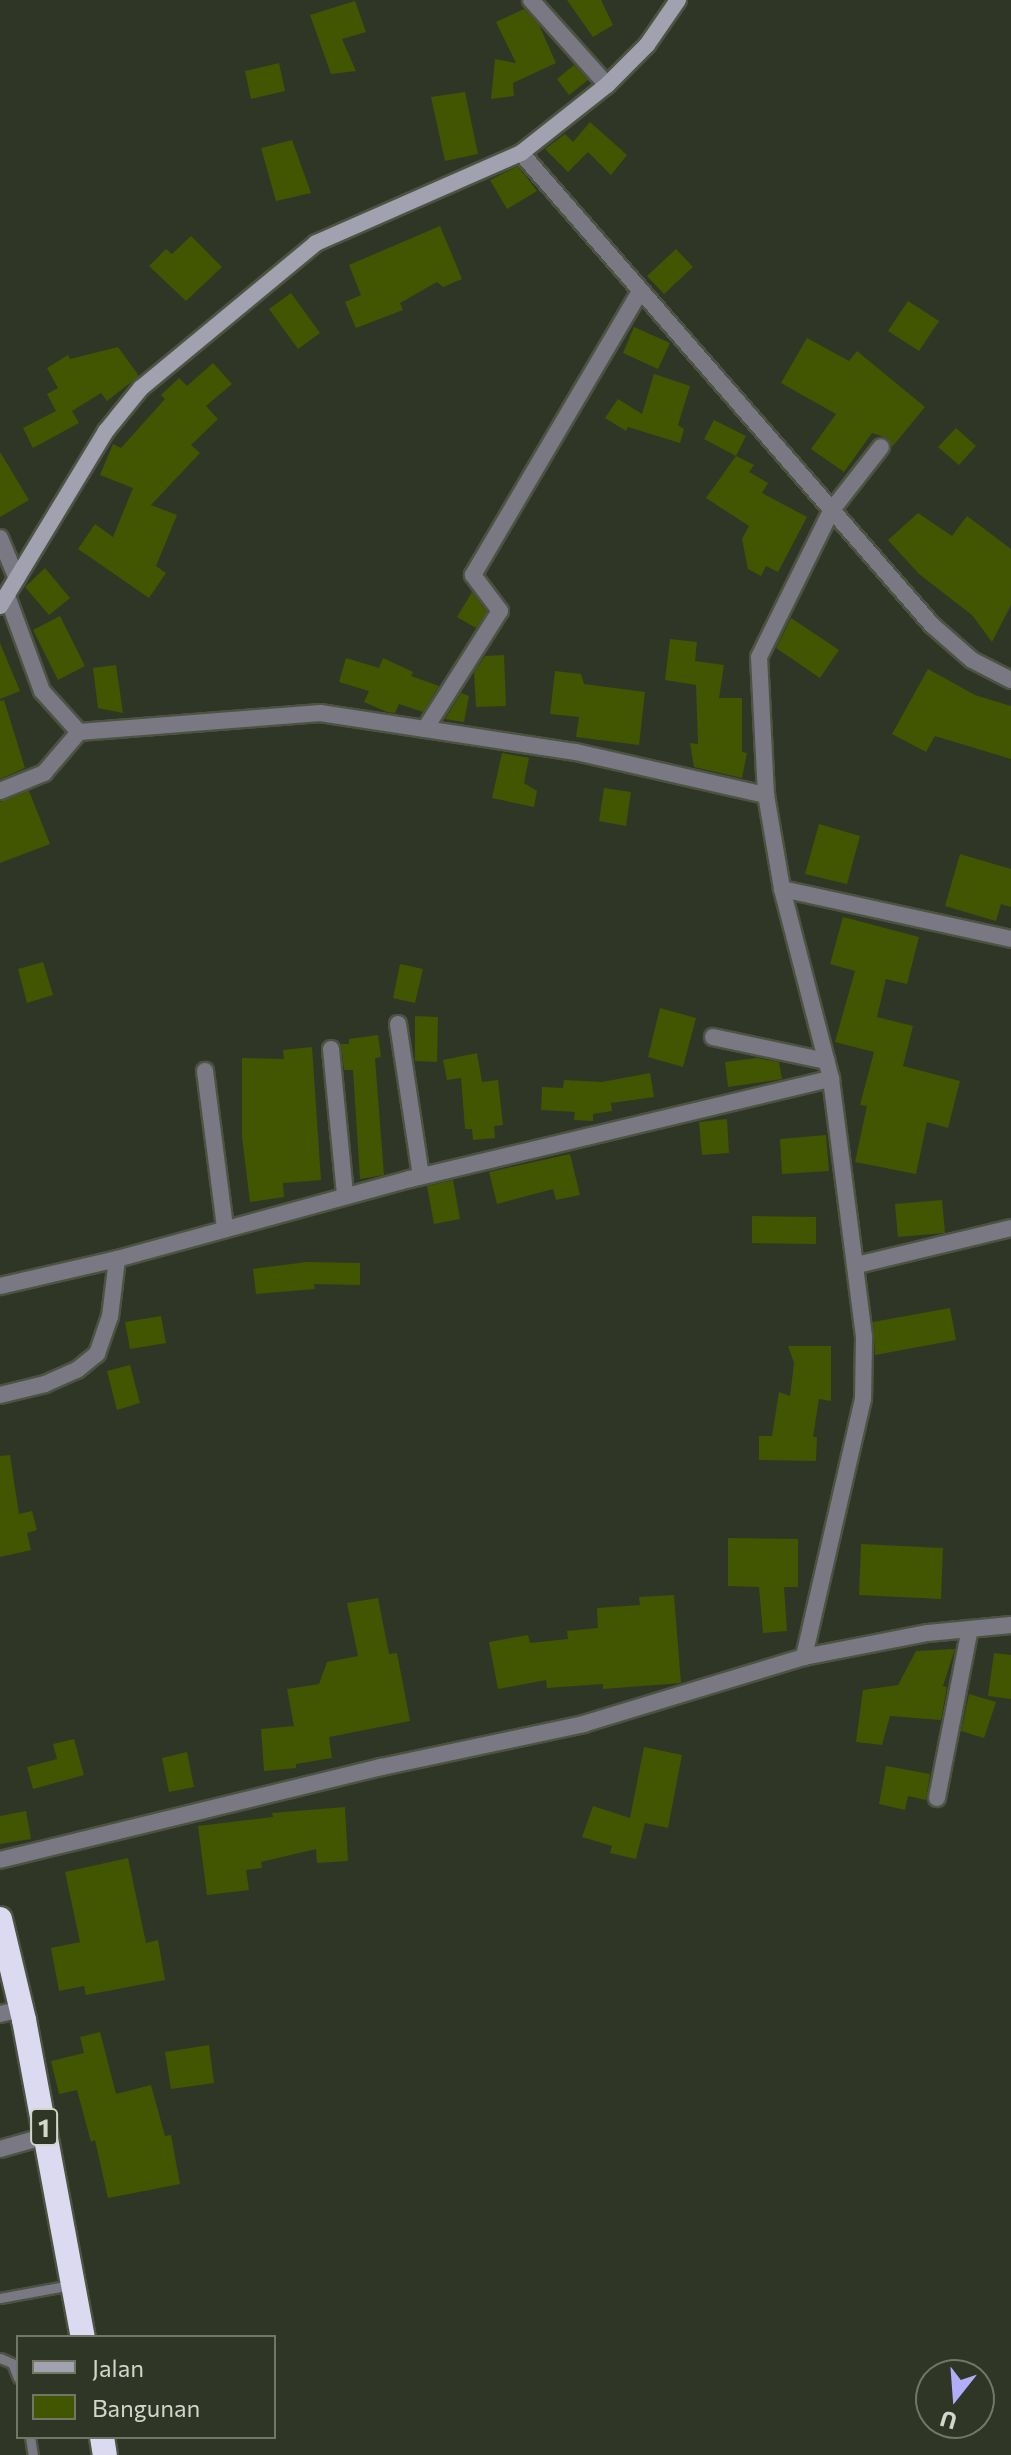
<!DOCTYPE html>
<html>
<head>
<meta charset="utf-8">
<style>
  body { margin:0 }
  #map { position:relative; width:1011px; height:2455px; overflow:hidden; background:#303625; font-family:Commissioner,sans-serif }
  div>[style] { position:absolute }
  .building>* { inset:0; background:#425500 }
  .roads { filter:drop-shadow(2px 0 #4d5343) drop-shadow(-2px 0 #4d5343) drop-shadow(0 2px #4d5343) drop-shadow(0 -2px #4d5343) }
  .lane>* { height:9px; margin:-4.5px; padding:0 4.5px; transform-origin:4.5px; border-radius:4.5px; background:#7a7983 }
  .street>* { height:16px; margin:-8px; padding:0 8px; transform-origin:8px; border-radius:8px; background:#7a7983 }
  .secondary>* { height:16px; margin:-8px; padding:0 8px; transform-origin:8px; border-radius:8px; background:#a1a1af }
  .highway>* { height:24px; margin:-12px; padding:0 12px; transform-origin:12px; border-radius:12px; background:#dbdaf1 }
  span { translate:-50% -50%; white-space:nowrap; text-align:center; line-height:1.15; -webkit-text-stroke:8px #303625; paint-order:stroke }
  .shield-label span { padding:2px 6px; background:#303625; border:2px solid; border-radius:6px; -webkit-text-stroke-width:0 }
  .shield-label { font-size:26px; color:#d2d6cb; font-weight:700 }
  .legend { position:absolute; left:16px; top:2335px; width:260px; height:104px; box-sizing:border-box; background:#303625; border:2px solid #717667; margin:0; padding:10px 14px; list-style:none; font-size:24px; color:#d2d6cb }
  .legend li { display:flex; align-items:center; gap:16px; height:40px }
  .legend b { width:40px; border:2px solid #717667 }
  .north { position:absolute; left:915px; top:2359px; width:80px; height:80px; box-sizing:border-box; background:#303625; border:2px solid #717667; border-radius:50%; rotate:197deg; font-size:22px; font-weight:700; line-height:32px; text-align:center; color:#d2d6cb }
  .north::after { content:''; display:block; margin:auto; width:28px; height:36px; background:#b2adf9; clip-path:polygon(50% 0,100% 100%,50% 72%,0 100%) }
</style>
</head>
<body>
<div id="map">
  <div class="building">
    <i style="clip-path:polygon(567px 0,601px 0,613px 25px,593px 37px)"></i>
    <i style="clip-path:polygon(355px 1px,366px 32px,342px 39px,356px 71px,331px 74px,310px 15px)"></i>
    <i style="clip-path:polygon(524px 9px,539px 25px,556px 63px,513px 83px,514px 96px,491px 99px,495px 59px,516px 63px,496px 22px)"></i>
    <i style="clip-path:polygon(279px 63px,285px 91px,251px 99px,245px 71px)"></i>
    <i style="clip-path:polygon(574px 65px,588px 80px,569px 95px,557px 79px)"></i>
    <i style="clip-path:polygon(465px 92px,478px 154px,445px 161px,431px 97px)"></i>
    <i style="clip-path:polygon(590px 122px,627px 155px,611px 175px,588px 152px,568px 172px,545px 149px,565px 134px,573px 142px)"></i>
    <i style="clip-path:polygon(292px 140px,311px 193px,276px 201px,261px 148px)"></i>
    <i style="clip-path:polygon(518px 166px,537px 191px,507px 209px,490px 180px)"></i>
    <i style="clip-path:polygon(440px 226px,462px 279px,443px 287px,437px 282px,400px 303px,403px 310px,356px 328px,345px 302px,361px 295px,349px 265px)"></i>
    <i style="clip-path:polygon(191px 236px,222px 267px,186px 301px,149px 266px,166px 249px,172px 254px)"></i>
    <i style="clip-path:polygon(676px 249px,693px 267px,664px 294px,647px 276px)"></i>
    <i style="clip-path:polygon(291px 293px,320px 333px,298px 349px,269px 309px)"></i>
    <i style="clip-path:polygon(908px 301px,939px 321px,919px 351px,888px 331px)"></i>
    <i style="clip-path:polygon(634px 327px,670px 343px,658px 369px,623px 353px)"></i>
    <i style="clip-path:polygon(807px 338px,849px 361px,857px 351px,925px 407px,892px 447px,887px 438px,872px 433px,844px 472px,811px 449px,836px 414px,781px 383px)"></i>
    <i style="clip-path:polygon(118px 347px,139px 376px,107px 401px,101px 393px,72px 411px,79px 423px,33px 448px,23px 428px,56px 411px,47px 394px,58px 388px,47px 368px,68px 355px,70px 359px)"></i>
    <i style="clip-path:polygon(213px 363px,232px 384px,206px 406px,218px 419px,191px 445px,200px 453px,151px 505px,177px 515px,156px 566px,166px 573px,149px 598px,78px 549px,95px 524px,113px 537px,133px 488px,100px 475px,113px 444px,121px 448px,165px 399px,161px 395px,179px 378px,187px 386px)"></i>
    <i style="clip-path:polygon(654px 374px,690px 386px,678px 425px,684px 429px,680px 443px,628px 427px,626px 431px,605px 418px,618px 399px,642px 414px)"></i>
    <i style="clip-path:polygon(714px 420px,746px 436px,736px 456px,704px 439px)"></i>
    <i style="clip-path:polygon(956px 428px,976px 446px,959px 465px,938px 447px)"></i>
    <i style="clip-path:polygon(0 452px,29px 500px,0 517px)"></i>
    <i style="clip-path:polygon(736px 456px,754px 465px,749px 472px,768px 483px,762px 493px,807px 517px,778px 572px,766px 566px,761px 576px,748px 569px,742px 539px,749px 526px,706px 498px)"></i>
    <i style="clip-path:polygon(918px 513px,952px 536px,967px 516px,1011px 549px,1011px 605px,992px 642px,972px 615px,919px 574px,888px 540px)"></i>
    <i style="clip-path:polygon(45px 568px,70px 598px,49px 615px,25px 587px)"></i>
    <i style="clip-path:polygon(472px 592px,487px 612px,476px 628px,457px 617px)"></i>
    <i style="clip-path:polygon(60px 616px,85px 666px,58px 680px,33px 630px)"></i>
    <i style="clip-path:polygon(791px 618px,839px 650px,820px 678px,776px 648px)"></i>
    <i style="clip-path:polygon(670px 639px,697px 642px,695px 661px,724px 665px,719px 698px,742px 698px,742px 752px,747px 753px,742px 778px,694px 767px,690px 743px,698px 744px,696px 685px,665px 680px)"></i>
    <i style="clip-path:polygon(0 643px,20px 691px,0 699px)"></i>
    <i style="clip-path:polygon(504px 655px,506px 706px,476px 707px,474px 672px,485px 656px)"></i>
    <i style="clip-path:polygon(346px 658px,379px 668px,383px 658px,413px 672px,411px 676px,439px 686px,423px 712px,399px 704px,395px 713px,387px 712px,364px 702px,369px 691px,339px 682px)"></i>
    <i style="clip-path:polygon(116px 665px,123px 713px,98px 708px,93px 668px)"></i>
    <i style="clip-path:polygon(928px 669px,975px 695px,1011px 706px,1011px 759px,935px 736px,926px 752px,892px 734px)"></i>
    <i style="clip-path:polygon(555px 671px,581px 674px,584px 684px,645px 692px,639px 745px,576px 737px,579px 717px,550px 714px)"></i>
    <i style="clip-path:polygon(461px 693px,469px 696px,464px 722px,445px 719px)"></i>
    <i style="clip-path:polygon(4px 700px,25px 768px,0 779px,0 701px)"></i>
    <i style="clip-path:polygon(502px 753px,529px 758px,524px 783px,537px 791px,534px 807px,492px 798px)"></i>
    <i style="clip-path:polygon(604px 788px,631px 792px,626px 826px,599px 821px)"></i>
    <i style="clip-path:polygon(29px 791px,50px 844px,0 863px,0 802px)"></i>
    <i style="clip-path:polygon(819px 824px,860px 836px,847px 884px,805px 874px)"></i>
    <i style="clip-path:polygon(960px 854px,1011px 869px,1011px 907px,1001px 904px,996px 921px,945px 906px)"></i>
    <i style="clip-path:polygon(843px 917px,919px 937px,907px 984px,886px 979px,877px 1017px,913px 1026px,903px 1066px,960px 1081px,948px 1128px,927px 1122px,916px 1174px,855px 1162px,867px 1106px,860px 1105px,874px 1052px,835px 1042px,855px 971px,830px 964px)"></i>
    <i style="clip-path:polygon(43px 962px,53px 995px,27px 1003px,18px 969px)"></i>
    <i style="clip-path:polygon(400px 964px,423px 969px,415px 1003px,393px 998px)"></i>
    <i style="clip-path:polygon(660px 1008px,696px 1018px,683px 1067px,648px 1057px)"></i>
    <i style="clip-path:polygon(415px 1016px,438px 1017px,437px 1062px,415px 1061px)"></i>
    <i style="clip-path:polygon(378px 1035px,381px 1057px,375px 1058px,384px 1175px,360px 1179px,353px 1070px,344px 1070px,341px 1044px,349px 1044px,349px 1039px)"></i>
    <i style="clip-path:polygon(312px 1047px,321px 1180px,283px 1183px,284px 1197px,250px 1202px,242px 1137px,242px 1058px,284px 1059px,283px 1050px)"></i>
    <i style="clip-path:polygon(477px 1053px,482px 1082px,498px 1080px,503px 1125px,494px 1126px,495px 1138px,473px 1140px,472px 1129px,465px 1129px,461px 1078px,447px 1080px,443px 1060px)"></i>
    <i style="clip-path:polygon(757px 1058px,779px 1062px,782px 1079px,728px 1087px,725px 1062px)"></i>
    <i style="clip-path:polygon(650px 1073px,654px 1097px,611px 1103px,612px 1111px,593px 1114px,593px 1121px,574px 1120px,575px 1112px,541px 1110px,542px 1087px,563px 1088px,564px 1080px,602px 1082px)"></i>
    <i style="clip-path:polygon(727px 1119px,729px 1153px,702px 1155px,699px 1122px)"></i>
    <i style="clip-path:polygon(826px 1135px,829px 1171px,782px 1174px,780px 1139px)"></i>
    <i style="clip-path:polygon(570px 1154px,580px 1195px,556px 1200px,553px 1189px,497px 1204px,489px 1172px)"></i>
    <i style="clip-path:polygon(453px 1180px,460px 1219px,434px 1224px,427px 1186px)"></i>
    <i style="clip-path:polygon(942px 1200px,945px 1233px,898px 1237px,895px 1204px)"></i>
    <i style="clip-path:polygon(752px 1216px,816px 1217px,816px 1244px,752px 1243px)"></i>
    <i style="clip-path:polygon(307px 1262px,360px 1263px,360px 1285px,314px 1284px,315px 1289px,256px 1294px,253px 1269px)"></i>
    <i style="clip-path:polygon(950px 1308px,956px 1340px,875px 1355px,873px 1322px)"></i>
    <i style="clip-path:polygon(161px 1316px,166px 1343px,130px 1349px,125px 1322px)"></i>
    <i style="clip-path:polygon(788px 1346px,831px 1346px,831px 1401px,819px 1399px,813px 1437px,817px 1437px,816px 1461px,759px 1460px,759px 1436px,772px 1436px,779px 1392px,790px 1396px,794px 1363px)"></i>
    <i style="clip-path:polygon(130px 1365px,140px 1403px,117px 1410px,107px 1371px)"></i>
    <i style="clip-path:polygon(10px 1455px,19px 1514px,32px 1511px,37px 1530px,27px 1533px,31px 1550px,0 1557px,0 1456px)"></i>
    <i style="clip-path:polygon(728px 1538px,798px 1539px,798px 1587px,784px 1587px,787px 1631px,763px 1633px,759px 1587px,728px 1586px)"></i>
    <i style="clip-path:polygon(861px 1544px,943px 1548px,941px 1599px,859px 1595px)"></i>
    <i style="clip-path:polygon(674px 1595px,681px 1683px,603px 1689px,603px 1684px,547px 1688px,546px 1680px,498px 1689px,489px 1642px,528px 1635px,530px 1643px,568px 1639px,567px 1631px,598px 1628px,597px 1608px,640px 1605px,639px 1597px)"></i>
    <i style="clip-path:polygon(378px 1598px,389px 1654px,397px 1653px,410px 1721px,329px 1737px,332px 1758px,296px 1764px,296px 1768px,264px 1771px,261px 1729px,294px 1726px,287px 1689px,319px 1684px,327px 1662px,358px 1656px,347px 1603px)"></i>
    <i style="clip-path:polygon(955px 1649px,943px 1686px,947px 1687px,941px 1720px,890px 1716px,882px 1745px,856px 1742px,863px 1690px,898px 1685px,916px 1651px)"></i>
    <i style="clip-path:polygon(994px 1653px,1011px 1655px,1011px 1699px,988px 1696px)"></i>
    <i style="clip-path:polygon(969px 1694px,996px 1702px,984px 1738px,961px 1731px)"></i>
    <i style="clip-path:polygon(74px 1739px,84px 1775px,33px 1789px,27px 1767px,57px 1759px,53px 1744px)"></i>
    <i style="clip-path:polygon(644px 1747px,682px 1755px,668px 1828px,645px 1823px,636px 1859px,610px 1853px,612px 1846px,582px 1837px,593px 1806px,630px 1818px)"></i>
    <i style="clip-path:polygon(187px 1752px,194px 1787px,169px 1792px,162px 1758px)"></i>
    <i style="clip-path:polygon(886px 1766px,930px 1774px,926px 1800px,908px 1796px,905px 1810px,879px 1804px)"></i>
    <i style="clip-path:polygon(345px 1807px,348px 1861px,317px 1863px,316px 1849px,261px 1862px,262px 1868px,246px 1870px,249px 1890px,207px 1895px,198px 1826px,273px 1817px,272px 1813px)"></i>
    <i style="clip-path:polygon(26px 1811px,31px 1839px,0 1844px,0 1816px)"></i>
    <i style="clip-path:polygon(128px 1858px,146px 1943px,158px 1940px,165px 1980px,86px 1995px,84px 1986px,59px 1991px,51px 1948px,80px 1942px,65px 1872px)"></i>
    <i style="clip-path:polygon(100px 2032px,116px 2094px,151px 2085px,165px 2136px,171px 2135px,180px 2184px,108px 2198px,95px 2140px,91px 2142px,77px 2090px,59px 2094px,51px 2061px,84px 2053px,80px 2037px)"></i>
    <i style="clip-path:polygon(209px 2045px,214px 2083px,171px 2089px,165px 2052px)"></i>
  </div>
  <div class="roads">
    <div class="lane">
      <i style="left:0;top:2298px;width:72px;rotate:-10.4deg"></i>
      <i style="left:0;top:2358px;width:13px;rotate:23deg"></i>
      <i style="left:12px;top:2363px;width:16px;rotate:68deg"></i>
      <i style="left:30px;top:2437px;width:18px;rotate:81deg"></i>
    </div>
    <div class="street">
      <i style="left:531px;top:0;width:114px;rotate:48.2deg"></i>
      <i style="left:521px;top:153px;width:626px;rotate:48.95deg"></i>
      <i style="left:932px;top:625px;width:53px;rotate:41.2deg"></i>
      <i style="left:972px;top:660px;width:44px;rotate:27.1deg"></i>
      <i style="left:0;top:538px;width:44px;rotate:67.5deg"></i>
      <i style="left:7px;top:596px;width:101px;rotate:69.8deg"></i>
      <i style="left:42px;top:691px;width:55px;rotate:47.9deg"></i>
      <i style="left:79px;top:732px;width:242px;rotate:-4.5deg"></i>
      <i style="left:320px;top:713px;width:259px;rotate:8.7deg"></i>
      <i style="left:576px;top:752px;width:195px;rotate:12.8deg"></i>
      <i style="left:766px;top:795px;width:95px;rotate:80.3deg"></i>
      <i style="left:782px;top:889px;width:196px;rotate:75.5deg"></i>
      <i style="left:425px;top:729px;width:140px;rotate:-57.6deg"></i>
      <i style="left:500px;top:611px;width:45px;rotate:-126.9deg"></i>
      <i style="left:473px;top:575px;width:329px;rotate:-59.5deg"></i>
      <i style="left:0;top:791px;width:48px;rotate:-22.2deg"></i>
      <i style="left:44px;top:773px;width:54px;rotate:-49.5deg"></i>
      <i style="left:766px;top:795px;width:138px;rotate:-92.9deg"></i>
      <i style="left:759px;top:657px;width:163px;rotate:-63.7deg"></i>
      <i style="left:831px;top:511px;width:81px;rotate:-52deg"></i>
      <i style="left:782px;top:889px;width:234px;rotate:12.3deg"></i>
      <i style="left:398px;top:1024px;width:154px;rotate:81.4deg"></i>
      <i style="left:713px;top:1037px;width:116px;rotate:12deg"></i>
      <i style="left:331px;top:1049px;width:147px;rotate:84.5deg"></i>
      <i style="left:205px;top:1071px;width:158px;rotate:82.7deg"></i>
      <i style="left:857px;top:1265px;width:158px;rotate:-13.5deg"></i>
      <i style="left:0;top:1286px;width:120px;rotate:-13deg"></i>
      <i style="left:117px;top:1259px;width:304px;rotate:-15.3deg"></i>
      <i style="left:410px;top:1179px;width:433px;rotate:-13.4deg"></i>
      <i style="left:831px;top:1079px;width:261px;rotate:82.7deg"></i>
      <i style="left:864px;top:1338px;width:61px;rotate:90.9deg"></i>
      <i style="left:863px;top:1399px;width:265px;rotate:102.9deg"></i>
      <i style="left:804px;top:1657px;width:230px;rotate:163.1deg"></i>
      <i style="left:584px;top:1724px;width:208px;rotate:168deg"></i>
      <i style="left:381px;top:1767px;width:392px;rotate:166.3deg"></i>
      <i style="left:0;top:1395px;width:46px;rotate:-13.7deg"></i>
      <i style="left:45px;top:1384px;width:35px;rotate:-24deg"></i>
      <i style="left:77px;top:1370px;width:26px;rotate:-39deg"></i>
      <i style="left:97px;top:1354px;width:39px;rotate:-71deg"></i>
      <i style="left:110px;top:1317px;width:58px;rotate:-83.1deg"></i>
      <i style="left:804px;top:1657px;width:126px;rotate:-11deg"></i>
      <i style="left:928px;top:1633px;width:83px;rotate:-5.5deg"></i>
      <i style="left:937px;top:1798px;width:172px;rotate:-79deg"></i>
      <i style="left:0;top:2014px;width:22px;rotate:-13deg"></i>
      <i style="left:0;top:2149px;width:48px;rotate:-15.8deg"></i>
    </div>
    <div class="secondary">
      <i style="left:0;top:606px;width:205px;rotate:-58.8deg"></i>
      <i style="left:106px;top:431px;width:55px;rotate:-50.9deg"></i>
      <i style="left:141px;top:388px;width:227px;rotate:-39.6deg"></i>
      <i style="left:316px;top:243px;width:224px;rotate:-23.7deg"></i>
      <i style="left:521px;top:153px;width:110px;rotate:-38.3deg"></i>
      <i style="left:607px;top:85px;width:57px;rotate:-45deg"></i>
      <i style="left:647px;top:45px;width:55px;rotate:-55.4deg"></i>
    </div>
    <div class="highway">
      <i style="left:0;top:1919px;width:104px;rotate:76.6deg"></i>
      <i style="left:24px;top:2020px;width:322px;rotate:79.5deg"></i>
      <i style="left:102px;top:2437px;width:18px;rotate:81deg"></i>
    </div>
  </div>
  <div class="shield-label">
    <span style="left:44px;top:2127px">1</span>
  </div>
  <ul class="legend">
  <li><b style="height:10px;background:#a1a1af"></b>Jalan</li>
  <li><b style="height:22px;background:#425500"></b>Bangunan</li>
  </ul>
  <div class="north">U</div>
</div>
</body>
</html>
